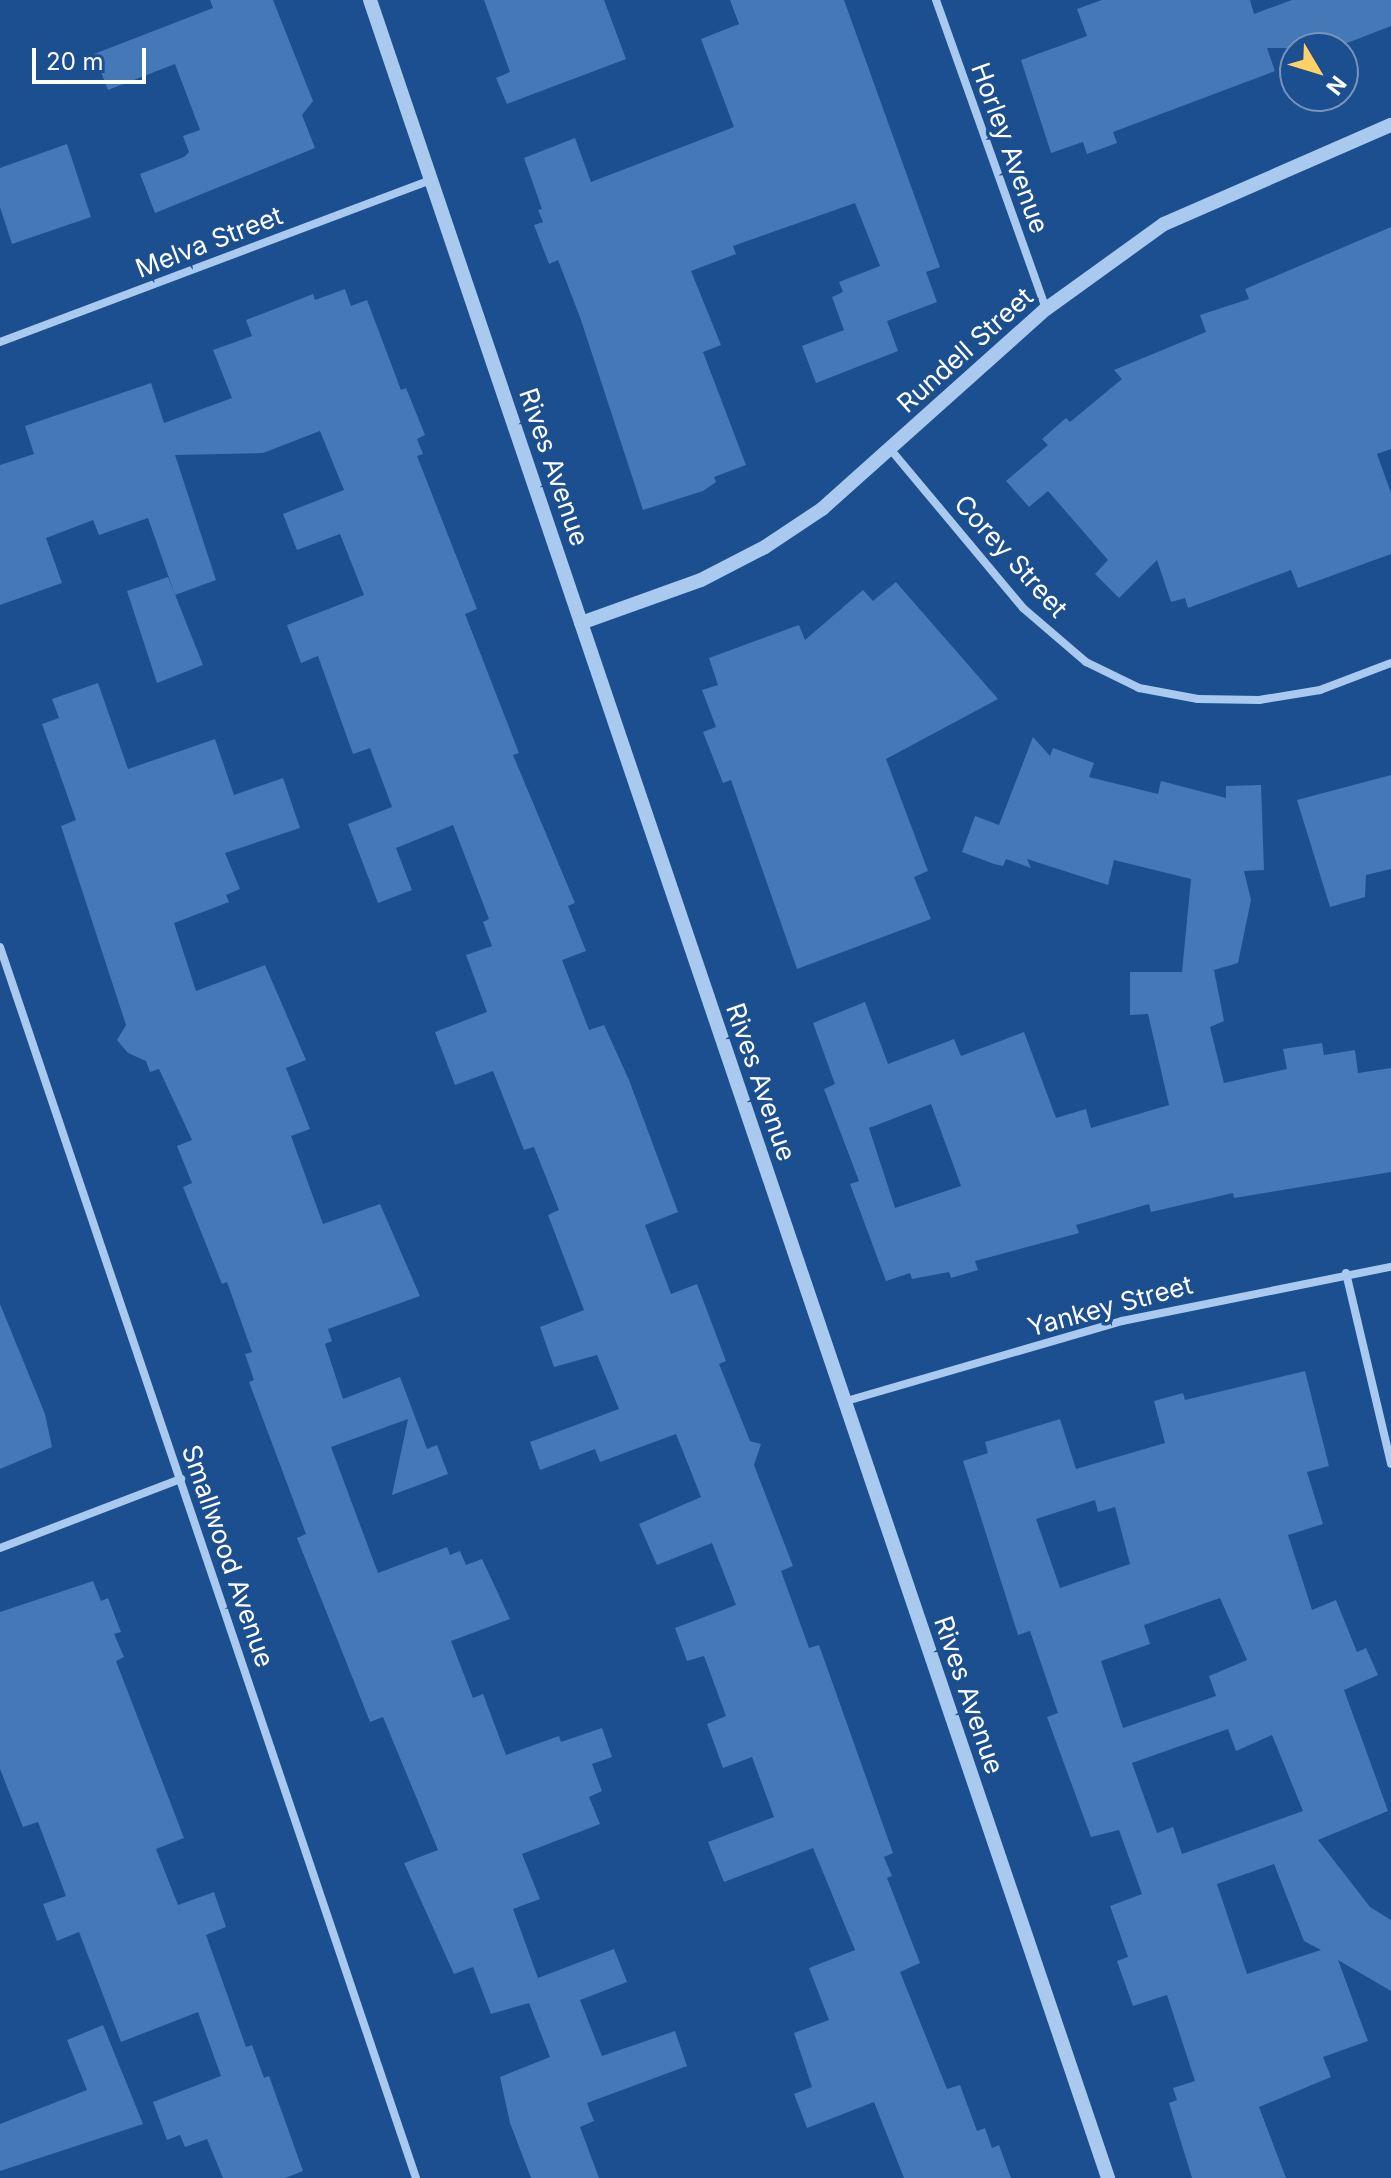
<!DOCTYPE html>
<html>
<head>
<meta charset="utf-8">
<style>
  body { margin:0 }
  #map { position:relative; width:1391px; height:2178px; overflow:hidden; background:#1b4f8f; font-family:Inter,sans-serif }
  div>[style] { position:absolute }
  .building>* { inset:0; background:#4478b7 }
  .minor>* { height:8px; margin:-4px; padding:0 4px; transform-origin:4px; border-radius:4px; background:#a9c9ee }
  .tertiary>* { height:14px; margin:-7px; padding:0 7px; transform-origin:7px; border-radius:7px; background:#a9c9ee }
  span { translate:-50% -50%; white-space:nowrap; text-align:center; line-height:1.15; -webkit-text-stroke:7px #1b4f8f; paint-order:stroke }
  .street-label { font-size:26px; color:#fff }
  .north { position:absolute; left:1279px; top:32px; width:80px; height:80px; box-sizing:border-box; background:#1b4f8f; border:2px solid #7695bc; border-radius:50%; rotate:128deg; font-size:22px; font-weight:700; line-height:32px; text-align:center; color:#fff }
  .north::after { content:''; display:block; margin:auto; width:28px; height:36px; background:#ffd166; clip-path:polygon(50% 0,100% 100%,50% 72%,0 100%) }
  .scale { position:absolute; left:32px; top:48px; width:114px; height:36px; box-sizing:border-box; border:4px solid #fff; border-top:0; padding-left:10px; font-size:24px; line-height:28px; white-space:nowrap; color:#fff; -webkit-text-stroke:6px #1b4f8f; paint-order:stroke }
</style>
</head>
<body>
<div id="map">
  <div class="building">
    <i style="clip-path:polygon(210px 0,273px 0,313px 101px,302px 115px,315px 148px,155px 213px,140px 174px,184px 157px,189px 152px,183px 136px,200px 130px,175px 64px,108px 90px,94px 54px,213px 8px)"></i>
    <i style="clip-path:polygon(484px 0,604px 0,626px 59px,507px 104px,496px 78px,510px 72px)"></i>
    <i style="clip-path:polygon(730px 0,844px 0,940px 267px,926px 272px,937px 302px,887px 321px,898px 351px,816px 383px,802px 346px,844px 330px,832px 297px,843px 292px,839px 282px,880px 266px,855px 203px,733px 246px,736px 254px,691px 271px,721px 345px,703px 352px,746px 465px,714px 477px,716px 482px,703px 491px,643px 510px,581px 320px,558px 260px,549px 264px,534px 225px,543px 222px,538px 210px,542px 209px,524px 158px,575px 138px,591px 182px,734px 127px,701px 39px,739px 24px)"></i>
    <i style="clip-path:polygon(1102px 0,1250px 0,1254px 14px,1292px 0,1391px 0,1391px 26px,1334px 48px,1267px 48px,1275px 71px,1113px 132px,1117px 143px,1087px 154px,1083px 142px,1051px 153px,1021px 60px,1087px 36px,1077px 9px)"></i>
    <i style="clip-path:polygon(67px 144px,91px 217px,12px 244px,0 207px,0 168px)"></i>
    <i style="clip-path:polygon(1391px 227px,1391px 449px,1377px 454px,1391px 493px,1391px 554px,1298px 588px,1291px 570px,1188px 608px,1185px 598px,1171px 602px,1157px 560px,1119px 598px,1095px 574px,1108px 560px,1048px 491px,1029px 507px,1006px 481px,1048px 445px,1042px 439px,1066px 418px,1070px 422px,1122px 379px,1114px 370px,1206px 332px,1200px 315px,1249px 299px,1245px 289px)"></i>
    <i style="clip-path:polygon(345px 289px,351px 306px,367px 300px,401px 390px,406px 388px,425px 435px,417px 439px,423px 454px,417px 456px,477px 609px,465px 614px,519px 753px,513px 755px,575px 903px,568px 906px,586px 951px,562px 960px,589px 1030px,604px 1025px,629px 1080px,678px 1212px,645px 1225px,671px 1294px,697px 1284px,726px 1361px,719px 1364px,750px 1441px,761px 1444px,754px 1465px,793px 1566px,781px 1571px,809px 1648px,819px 1645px,893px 1853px,884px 1857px,892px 1876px,887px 1878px,920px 1963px,900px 1972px,947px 2089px,960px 2085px,977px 2131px,985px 2128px,992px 2148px,999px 2145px,1011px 2178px,904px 2178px,874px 2102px,807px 2128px,794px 2094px,812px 2087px,794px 2033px,829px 2020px,809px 1968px,855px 1950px,813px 1848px,724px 1882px,708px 1842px,774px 1817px,752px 1757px,723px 1768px,707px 1724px,726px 1716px,704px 1656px,687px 1661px,675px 1628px,736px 1605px,712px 1543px,657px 1565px,639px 1524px,701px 1497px,676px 1434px,600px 1462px,595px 1449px,540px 1470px,530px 1442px,619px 1409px,597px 1355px,554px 1367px,540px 1327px,584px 1310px,548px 1215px,559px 1210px,534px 1147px,524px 1150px,493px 1071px,455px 1085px,435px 1032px,487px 1012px,466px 955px,492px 946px,483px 922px,489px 919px,453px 825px,396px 848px,412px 890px,378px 903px,348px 824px,392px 807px,370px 748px,353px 754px,318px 656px,301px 663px,287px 625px,364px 595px,340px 534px,297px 550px,283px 514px,344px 490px,320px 431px,263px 453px,175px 455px,216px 580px,175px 595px,148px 518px,99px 535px,93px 520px,46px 538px,62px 583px,0 605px,0 465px,34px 454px,25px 426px,151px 383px,164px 423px,232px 398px,213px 350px,252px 336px,246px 320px,313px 294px,315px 300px)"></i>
    <i style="clip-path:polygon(168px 577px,203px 665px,157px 683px,127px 591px)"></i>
    <i style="clip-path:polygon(896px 582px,998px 699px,886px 759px,928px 871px,914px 877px,931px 919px,797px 969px,731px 780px,723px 783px,703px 732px,716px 727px,702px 690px,718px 685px,709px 658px,799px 625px,805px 640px,863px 590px,873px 601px)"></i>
    <i style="clip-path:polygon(98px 683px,128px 769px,215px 739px,234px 795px,283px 778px,300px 828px,225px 853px,240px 889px,226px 895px,229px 902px,174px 923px,196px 991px,265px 965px,306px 1060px,286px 1068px,310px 1129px,291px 1136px,323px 1224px,380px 1204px,420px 1296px,328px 1329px,332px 1341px,325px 1344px,343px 1399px,400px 1377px,427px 1449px,437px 1445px,448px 1474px,392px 1495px,408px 1419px,331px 1447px,378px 1573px,447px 1547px,450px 1555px,460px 1551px,466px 1565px,482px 1559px,510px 1619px,451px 1641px,473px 1698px,483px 1694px,506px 1755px,559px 1736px,561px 1742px,602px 1728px,612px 1757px,592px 1764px,602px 1791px,589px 1797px,600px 1824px,522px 1854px,540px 1899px,513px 1909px,538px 1978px,614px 1949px,627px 1982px,580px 2000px,602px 2056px,675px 2031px,687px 2066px,587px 2103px,594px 2121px,580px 2127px,599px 2178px,531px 2178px,510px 2123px,500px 2077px,550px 2057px,529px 2003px,491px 2014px,473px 1967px,454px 1974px,404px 1863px,438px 1850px,383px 1717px,370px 1722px,297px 1538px,306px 1534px,249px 1382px,254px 1380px,245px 1354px,252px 1352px,227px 1282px,222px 1284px,183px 1187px,192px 1183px,177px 1146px,192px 1140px,159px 1069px,150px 1072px,146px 1061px,128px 1053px,117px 1040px,126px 1025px,61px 826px,76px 820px,42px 724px,59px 718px,52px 699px)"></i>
    <i style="clip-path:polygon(evenodd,1033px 737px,1050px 756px,1053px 748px,1094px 763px,1089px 777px,1158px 794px,1161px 781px,1226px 798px,1226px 786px,1261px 785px,1264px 870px,1244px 871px,1251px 900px,1238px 963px,1214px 970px,1224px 1021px,1210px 1027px,1224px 1083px,1287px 1069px,1283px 1049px,1322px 1043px,1324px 1055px,1355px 1050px,1358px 1073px,1391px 1068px,1391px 1172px,1234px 1198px,1233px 1193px,1151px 1212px,1149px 1204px,1076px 1225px,1079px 1233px,975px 1261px,978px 1270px,951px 1278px,949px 1272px,912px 1279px,910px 1273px,886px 1281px,850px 1184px,859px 1181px,824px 1089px,835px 1084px,813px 1023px,865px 1002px,888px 1064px,954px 1039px,961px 1056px,1024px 1032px,1056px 1118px,1086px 1109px,1091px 1128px,1169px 1105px,1148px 1014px,1130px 1015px,1130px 972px,1182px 972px,1191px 879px,1114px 860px,1108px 885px,1027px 859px,1031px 868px,1006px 859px,1003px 866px,994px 864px,962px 852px,975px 816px,999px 825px,1033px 737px,931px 1104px,961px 1186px,895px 1208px,869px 1128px,931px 1104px)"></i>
    <i style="clip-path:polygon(1391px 775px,1391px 869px,1366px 875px,1365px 897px,1330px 907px,1297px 800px)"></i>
    <i style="clip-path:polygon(0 1304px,45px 1414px,52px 1447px,0 1469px)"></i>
    <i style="clip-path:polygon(evenodd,1305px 1371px,1329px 1466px,1307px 1472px,1323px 1524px,1288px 1535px,1312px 1610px,1336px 1600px,1357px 1652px,1366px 1648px,1378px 1675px,1344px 1690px,1388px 1811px,1318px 1840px,1370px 1907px,1391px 1920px,1391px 1991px,1338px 1960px,1368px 2041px,1323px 2057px,1331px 2077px,1259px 2107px,1286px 2178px,1192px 2178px,1169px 2103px,1177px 2100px,1173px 2088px,1195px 2081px,1167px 1995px,1133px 2006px,1117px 1961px,1128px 1957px,1110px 1906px,1142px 1894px,1119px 1830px,1091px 1837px,1047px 1717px,1058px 1713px,1030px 1631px,1018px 1635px,963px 1461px,988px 1453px,985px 1442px,1060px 1419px,1076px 1469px,1165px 1443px,1154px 1401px,1183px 1393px,1185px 1400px,1305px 1371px,1095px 1500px,1098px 1512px,1115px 1507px,1130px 1564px,1060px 1588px,1036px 1519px,1095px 1500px,1305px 1371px,1220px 1598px,1247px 1660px,1209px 1676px,1216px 1696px,1123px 1728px,1101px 1661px,1150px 1644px,1144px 1625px,1220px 1598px,1305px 1371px,1228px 1729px,1236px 1751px,1272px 1735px,1303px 1811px,1182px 1854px,1173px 1827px,1157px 1833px,1132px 1763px,1228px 1729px,1305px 1371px,1274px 1864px,1304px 1941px,1321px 1950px,1247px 1974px,1217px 1884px,1274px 1864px)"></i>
    <i style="clip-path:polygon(93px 1581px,101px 1601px,108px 1598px,121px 1632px,114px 1634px,124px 1657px,116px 1661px,184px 1838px,156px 1849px,178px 1905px,214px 1892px,226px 1927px,206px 1935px,246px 2047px,252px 2045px,264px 2078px,269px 2076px,303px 2171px,285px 2178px,223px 2178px,207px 2139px,185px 2147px,180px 2135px,167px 2140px,153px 2102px,221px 2076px,198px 2012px,121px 2042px,79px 1932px,57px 1941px,43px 1904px,66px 1896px,38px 1822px,23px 1827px,0 1769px,0 1612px)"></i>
    <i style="clip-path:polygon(103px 2025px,143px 2124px,0 2171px,0 2124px,87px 2090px,67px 2040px)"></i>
  </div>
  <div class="minor">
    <i style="left:936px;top:0;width:328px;rotate:70.4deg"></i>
    <i style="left:0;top:342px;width:461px;rotate:-20.6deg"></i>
    <i style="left:891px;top:450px;width:206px;rotate:50.1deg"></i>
    <i style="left:1023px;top:608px;width:83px;rotate:40.6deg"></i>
    <i style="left:1086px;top:662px;width:59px;rotate:26.1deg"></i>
    <i style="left:1139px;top:688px;width:60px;rotate:10.6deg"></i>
    <i style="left:1198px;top:699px;width:61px;rotate:0.9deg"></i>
    <i style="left:1259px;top:700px;width:62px;rotate:-9.3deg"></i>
    <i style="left:1320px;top:690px;width:76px;rotate:-20.8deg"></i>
    <i style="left:0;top:947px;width:1299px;rotate:71.33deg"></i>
    <i style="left:1346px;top:1273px;width:196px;rotate:76.7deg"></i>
    <i style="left:843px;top:1402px;width:291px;rotate:-16.2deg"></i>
    <i style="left:1122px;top:1321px;width:274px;rotate:-11.4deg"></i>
    <i style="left:0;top:1548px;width:194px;rotate:-20.9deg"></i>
  </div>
  <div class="tertiary">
    <i style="left:370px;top:0;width:2300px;rotate:71.28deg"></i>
    <i style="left:581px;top:623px;width:127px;rotate:-19.7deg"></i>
    <i style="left:701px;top:580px;width:72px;rotate:-27.3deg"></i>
    <i style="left:765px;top:547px;width:69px;rotate:-33.7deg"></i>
    <i style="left:822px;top:509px;width:300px;rotate:-41.8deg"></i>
    <i style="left:1046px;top:309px;width:145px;rotate:-35.8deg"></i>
    <i style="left:1164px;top:224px;width:248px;rotate:-23.6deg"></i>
  </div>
  <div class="street-label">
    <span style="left:1010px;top:148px;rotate:70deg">Horley Avenue</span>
    <span style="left:209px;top:242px;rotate:-21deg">Melva Street</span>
    <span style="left:965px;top:350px;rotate:-42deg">Rundell Street</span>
    <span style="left:554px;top:467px;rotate:71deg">Rives Avenue</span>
    <span style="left:1011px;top:556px;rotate:48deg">Corey Street</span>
    <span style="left:761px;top:1082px;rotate:71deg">Rives Avenue</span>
    <span style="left:1110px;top:1306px;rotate:-15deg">Yankey Street</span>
    <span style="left:228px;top:1556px;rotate:71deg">Smallwood Avenue</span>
    <span style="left:969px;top:1695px;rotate:71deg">Rives Avenue</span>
  </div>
  <div class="north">N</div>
  <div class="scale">20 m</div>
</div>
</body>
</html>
